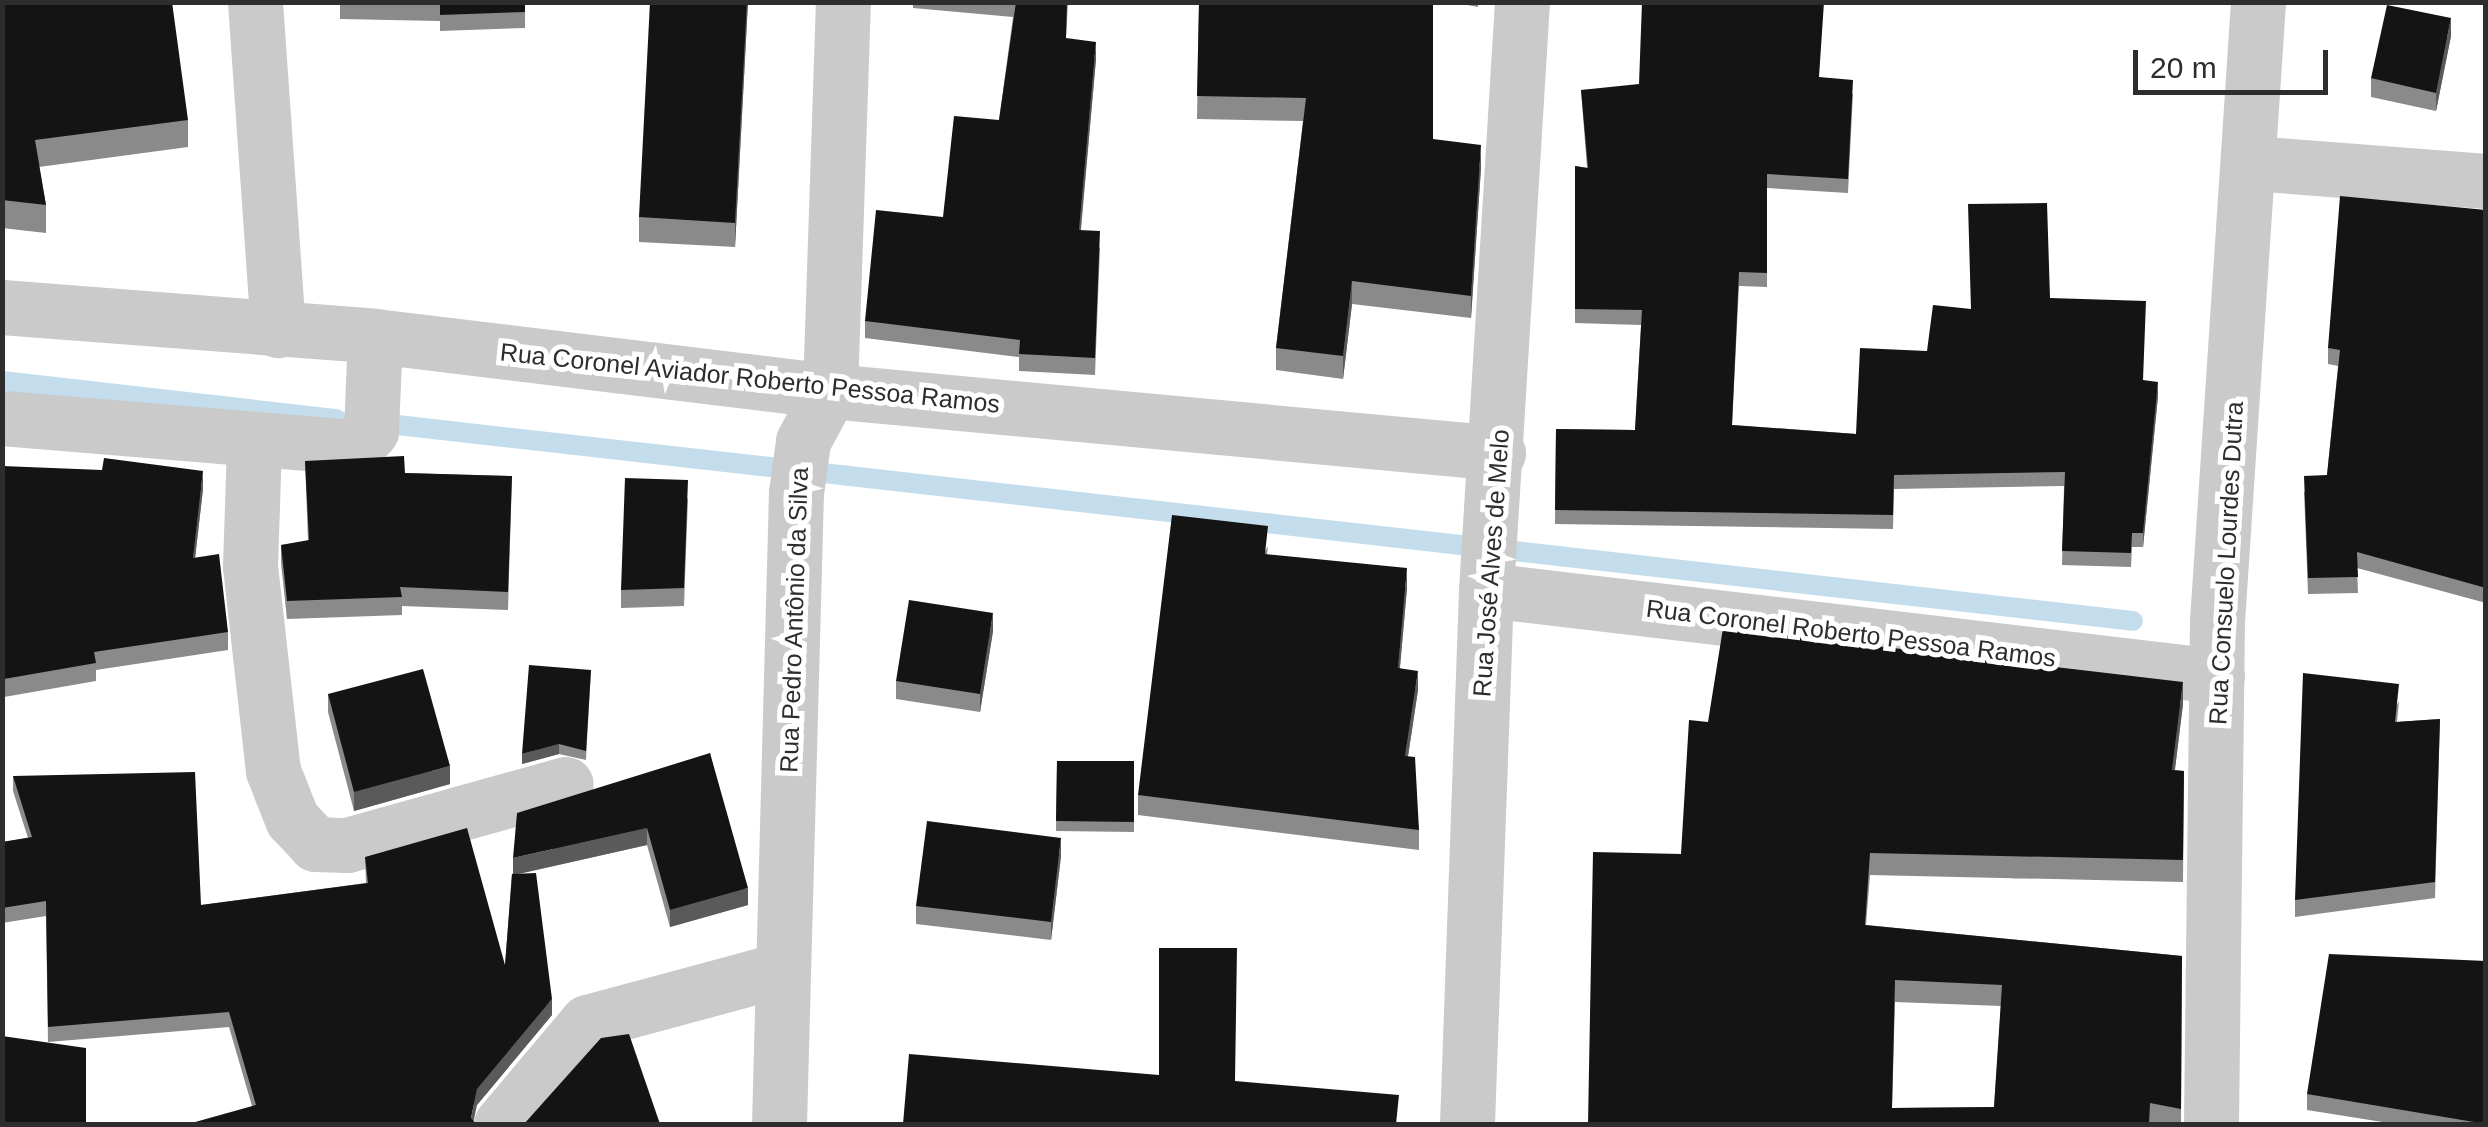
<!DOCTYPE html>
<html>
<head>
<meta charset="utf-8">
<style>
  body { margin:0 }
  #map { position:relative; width:2488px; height:1127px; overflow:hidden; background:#fff; font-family:Helvetica,sans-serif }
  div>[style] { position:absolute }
  .stream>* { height:20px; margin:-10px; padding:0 10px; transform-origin:10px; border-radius:10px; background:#c3dded }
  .street>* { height:55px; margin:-27.5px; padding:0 27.5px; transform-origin:27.5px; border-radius:27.5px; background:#cacaca }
  .wall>* { inset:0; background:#8a8a8a }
  .shaded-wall>* { inset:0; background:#5a5a5a }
  .building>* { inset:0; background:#141414 }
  span { translate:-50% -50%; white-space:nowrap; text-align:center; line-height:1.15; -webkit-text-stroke:10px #fff; paint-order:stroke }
  .street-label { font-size:25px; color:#2d2d2d }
  .frame { position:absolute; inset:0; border:5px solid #2d2d2d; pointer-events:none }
  .scale { position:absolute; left:2133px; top:50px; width:195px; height:45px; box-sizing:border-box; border:5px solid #2d2d2d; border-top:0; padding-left:12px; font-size:30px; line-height:35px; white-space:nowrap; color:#2d2d2d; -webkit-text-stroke:8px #fff; paint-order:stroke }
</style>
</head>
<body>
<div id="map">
  <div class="stream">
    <i style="left:2px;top:381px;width:337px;rotate:6.5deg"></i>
    <i style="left:371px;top:422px;width:1773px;rotate:6.44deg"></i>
  </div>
  <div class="street">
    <i style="left:255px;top:2px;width:329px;rotate:86deg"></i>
    <i style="left:2252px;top:163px;width:235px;rotate:4.4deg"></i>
    <i style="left:2px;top:307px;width:374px;rotate:4.4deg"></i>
    <i style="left:375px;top:336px;width:458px;rotate:6.9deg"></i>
    <i style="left:830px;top:391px;width:671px;rotate:5.3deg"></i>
    <i style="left:2px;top:418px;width:355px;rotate:4.7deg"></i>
    <i style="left:356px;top:447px;width:22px;rotate:-47deg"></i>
    <i style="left:371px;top:431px;width:95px;rotate:-87.6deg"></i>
    <i style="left:254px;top:445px;width:121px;rotate:91.9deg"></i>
    <i style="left:250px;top:566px;width:206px;rotate:83.6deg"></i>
    <i style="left:273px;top:771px;width:52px;rotate:68.4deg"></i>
    <i style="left:292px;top:819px;width:34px;rotate:47deg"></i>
    <i style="left:315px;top:844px;width:32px;rotate:2deg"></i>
    <i style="left:347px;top:845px;width:227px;rotate:-15.6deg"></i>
    <i style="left:1486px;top:590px;width:736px;rotate:6.71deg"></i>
    <i style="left:501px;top:1124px;width:133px;rotate:-49.9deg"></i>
    <i style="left:587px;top:1022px;width:200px;rotate:-15.1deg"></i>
    <i style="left:779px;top:1124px;width:631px;rotate:-88.46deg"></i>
    <i style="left:796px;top:493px;width:52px;rotate:-82.3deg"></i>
    <i style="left:803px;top:441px;width:57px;rotate:-61.6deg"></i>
    <i style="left:830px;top:391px;width:389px;rotate:-88.1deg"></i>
    <i style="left:1467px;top:1124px;width:534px;rotate:-87.96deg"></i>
    <i style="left:1486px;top:590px;width:589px;rotate:-86.5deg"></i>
    <i style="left:2211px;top:1124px;width:503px;rotate:-89.32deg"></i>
    <i style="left:2217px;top:621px;width:620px;rotate:-86.21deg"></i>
  </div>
  <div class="wall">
    <i style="clip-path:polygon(2px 2px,188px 120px,188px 147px,39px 167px,46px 205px,46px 233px,2px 228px)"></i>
    <i style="clip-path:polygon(525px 2px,525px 28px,440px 31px,440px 21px,340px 19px,340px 3px)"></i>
    <i style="clip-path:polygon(748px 2px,735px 247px,639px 242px,639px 217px)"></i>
    <i style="clip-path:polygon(913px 2px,1068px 2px,1066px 38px,1096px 59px,1081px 230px,1100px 248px,1095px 375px,1019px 371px,1019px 357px,865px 338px,865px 321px,943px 217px,999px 120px,1013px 17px,913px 8px)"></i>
    <i style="clip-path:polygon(1199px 2px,1481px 168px,1471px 318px,1352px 304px,1343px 379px,1276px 370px,1276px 348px,1303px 121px,1197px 119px)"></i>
    <i style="clip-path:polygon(1451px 2px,1478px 2px,1478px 7px)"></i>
    <i style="clip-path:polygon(2451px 36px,2436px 111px,2371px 97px,2371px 78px)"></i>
    <i style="clip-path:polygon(1820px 77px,1853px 94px,1848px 193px,1767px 188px,1767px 287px,1739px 286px,1732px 425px,1856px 434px,1927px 351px,1971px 309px,2050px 298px,2144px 381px,2158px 396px,2143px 547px,2132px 547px,2131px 567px,2062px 565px,2064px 486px,1894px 489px,1893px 529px,1555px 524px,1556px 429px,1635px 430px,1641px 325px,1575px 323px,1575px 166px,1587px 168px,1581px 90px)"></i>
    <i style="clip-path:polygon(2486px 210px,2486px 603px,2357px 568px,2358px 593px,2308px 594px,2304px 492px,2327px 475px,2338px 366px,2328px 364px,2328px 348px)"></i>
    <i style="clip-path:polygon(305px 461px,405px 473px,512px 476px,508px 610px,402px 606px,402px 615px,287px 619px,281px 563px,281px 545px,308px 541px)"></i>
    <i style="clip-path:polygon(2px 466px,203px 489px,195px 558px,228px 632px,228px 650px,96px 670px,96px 681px,4px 697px,2px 686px)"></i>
    <i style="clip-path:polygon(688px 498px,684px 606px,621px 608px,621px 590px)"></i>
    <i style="clip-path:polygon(1268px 546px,1267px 555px,1407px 588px,1400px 668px,1418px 690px,1408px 756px,1419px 830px,1419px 850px,1138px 815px,1138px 795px)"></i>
    <i style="clip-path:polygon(993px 631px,980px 712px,896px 699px,896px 681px)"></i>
    <i style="clip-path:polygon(591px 670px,586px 760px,559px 754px,522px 764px)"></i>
    <i style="clip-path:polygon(328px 694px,450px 784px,354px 811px,328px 712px)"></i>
    <i style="clip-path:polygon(2399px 701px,2397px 722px,2440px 719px,2435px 898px,2295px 917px,2295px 900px)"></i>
    <i style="clip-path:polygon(evenodd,2183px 704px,2175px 770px,2184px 771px,2183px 882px,1870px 875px,1866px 925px,2182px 956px,2181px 1124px,1588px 1124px,1681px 854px,1708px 722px,2183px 704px,1895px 1002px,2001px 1006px,1994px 1107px,1892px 1108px,1895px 1002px)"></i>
    <i style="clip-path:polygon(710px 753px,748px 905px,670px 927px,647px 845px,519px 874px,552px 1015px,477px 1105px,252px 1106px,229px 1027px,48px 1042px,46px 916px,2px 923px,2px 842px,28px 838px,13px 791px,13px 776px,201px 905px,366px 883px,365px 857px,505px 965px,512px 874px)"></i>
    <i style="clip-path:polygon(1057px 761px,1134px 761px,1134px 832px,1056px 831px)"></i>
    <i style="clip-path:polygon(1061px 856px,1051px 940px,916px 924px,916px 906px)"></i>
    <i style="clip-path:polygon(2486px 961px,2486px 1124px,2395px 1124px,2307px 1110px,2307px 1094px)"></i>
  </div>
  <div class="shaded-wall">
    <i style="clip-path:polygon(747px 2px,748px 2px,735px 247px,735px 223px)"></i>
    <i style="clip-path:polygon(2451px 18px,2451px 36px,2436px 111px,2436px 93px)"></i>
    <i style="clip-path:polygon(1096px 42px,1096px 59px,1079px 247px,1079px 230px)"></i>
    <i style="clip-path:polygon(1481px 145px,1481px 168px,1471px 318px,1471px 296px)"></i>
    <i style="clip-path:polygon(1352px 281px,1352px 304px,1343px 379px,1343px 356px)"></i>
    <i style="clip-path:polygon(2158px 382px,2158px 396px,2143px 547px,2143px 533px)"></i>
    <i style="clip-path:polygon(203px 471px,203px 489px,193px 576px,193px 558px)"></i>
    <i style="clip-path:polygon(1407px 568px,1407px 588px,1398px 688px,1398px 668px)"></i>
    <i style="clip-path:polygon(993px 613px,993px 631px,980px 712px,980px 694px)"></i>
    <i style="clip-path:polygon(1418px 671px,1418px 690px,1405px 776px,1405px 756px)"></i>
    <i style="clip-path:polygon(2183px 682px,2183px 704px,2172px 792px,2172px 770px)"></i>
    <i style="clip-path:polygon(559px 744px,559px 754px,522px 764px,522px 754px)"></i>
    <i style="clip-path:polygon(450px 766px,450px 784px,354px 811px,354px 792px)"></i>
    <i style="clip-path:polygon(647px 828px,647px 845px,513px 875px,513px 858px)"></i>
    <i style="clip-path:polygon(1061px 838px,1061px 856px,1051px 940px,1051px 922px)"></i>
    <i style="clip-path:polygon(748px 888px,748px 905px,670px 927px,670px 910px)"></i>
    <i style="clip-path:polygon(552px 999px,552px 1015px,477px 1105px,473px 1124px,471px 1118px,477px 1089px)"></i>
  </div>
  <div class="building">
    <i style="clip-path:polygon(2px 2px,172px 2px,188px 120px,35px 140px,46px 205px,2px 200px)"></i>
    <i style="clip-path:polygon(340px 2px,525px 2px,525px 12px,440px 15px,440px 5px)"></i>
    <i style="clip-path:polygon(650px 2px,747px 2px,735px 223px,639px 217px)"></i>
    <i style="clip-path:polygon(1016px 2px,1067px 2px,1066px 38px,1096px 42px,1079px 230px,1100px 231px,1095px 358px,1019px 354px,1020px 340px,865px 321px,876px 210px,943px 217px,954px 116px,999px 120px)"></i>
    <i style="clip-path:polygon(1199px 2px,1433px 2px,1433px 139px,1481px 145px,1471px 296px,1352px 281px,1343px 356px,1276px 348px,1306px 98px,1197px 96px)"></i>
    <i style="clip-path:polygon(1642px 2px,1824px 2px,1819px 77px,1853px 80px,1848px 179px,1767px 174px,1767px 273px,1739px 272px,1732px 425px,1856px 434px,1860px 348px,1927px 351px,1933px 305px,1971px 309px,1968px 204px,2047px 203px,2050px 298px,2146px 301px,2143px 380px,2158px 382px,2143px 533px,2132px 533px,2131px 553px,2062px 551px,2065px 472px,1894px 475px,1893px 515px,1555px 510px,1556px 429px,1635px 430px,1642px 310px,1575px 309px,1575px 166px,1588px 168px,1581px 90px,1639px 84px)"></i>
    <i style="clip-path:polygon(2387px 5px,2451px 18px,2436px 93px,2371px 78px)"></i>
    <i style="clip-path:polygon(2340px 196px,2486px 210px,2486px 588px,2357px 552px,2358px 577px,2308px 578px,2304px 476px,2327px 475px,2340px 350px,2328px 348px)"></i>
    <i style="clip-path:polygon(404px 456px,405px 473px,512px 476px,508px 592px,400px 587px,402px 597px,287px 601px,281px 545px,309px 540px,305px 461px)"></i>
    <i style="clip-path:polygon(104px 458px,203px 471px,193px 558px,219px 554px,228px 632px,94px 652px,96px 663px,4px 679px,2px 667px,2px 466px,102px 470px)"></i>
    <i style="clip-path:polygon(625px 478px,688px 480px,684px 588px,621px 590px)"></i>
    <i style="clip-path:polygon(1172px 515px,1268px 526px,1265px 554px,1407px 568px,1398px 668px,1418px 671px,1405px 756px,1415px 757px,1419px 830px,1138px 795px)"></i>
    <i style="clip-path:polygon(909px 600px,993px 613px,980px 694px,896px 681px)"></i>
    <i style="clip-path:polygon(evenodd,1723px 628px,2183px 682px,2172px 770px,2184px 771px,2183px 860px,1870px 853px,1865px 925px,2182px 956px,2181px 1109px,2150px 1103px,2149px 1124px,1588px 1124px,1593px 852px,1681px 854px,1689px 720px,1708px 722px,1723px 628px,1895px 980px,2002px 985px,1994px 1107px,1892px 1108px,1895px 980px)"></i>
    <i style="clip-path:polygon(529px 665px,591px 670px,586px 751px,559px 744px,522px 754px)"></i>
    <i style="clip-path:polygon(423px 669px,450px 766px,354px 792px,328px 694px)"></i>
    <i style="clip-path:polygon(2303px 673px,2399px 684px,2395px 722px,2440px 719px,2435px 882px,2295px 900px)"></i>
    <i style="clip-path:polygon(710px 753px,748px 888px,670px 910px,647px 828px,513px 858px,517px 813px)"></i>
    <i style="clip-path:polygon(1057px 761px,1134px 761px,1134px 822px,1056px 821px)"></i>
    <i style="clip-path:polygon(195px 772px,201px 905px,368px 883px,365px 857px,467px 828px,505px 965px,512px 874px,536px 873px,552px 999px,477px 1089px,471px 1118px,476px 1124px,188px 1124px,256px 1105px,229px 1012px,48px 1027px,46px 901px,2px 908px,2px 842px,32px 837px,13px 776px)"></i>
    <i style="clip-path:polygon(927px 821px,1061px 838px,1051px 922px,916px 906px)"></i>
    <i style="clip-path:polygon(1159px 948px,1237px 948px,1235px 1081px,1399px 1095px,1396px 1124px,903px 1124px,909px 1054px,1159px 1075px)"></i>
    <i style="clip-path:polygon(2329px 954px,2486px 961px,2486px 1124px,2307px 1094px)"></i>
    <i style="clip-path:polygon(629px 1034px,660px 1124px,524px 1124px,601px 1038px)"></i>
    <i style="clip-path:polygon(2px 1036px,86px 1048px,86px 1124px,2px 1124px)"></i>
  </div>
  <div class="street-label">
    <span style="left:750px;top:378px;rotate:6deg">Rua Coronel Aviador Roberto Pessoa Ramos</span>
    <span style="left:1491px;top:563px;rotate:-86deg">Rua José Alves de Melo</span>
    <span style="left:2226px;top:563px;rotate:-87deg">Rua Consuelo Lourdes Dutra</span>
    <span style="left:794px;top:620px;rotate:-88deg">Rua Pedro Antônio da Silva</span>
    <span style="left:1851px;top:633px;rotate:7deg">Rua Coronel Roberto Pessoa Ramos</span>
  </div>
  <div class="frame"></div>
  <div class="scale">20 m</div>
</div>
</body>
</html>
